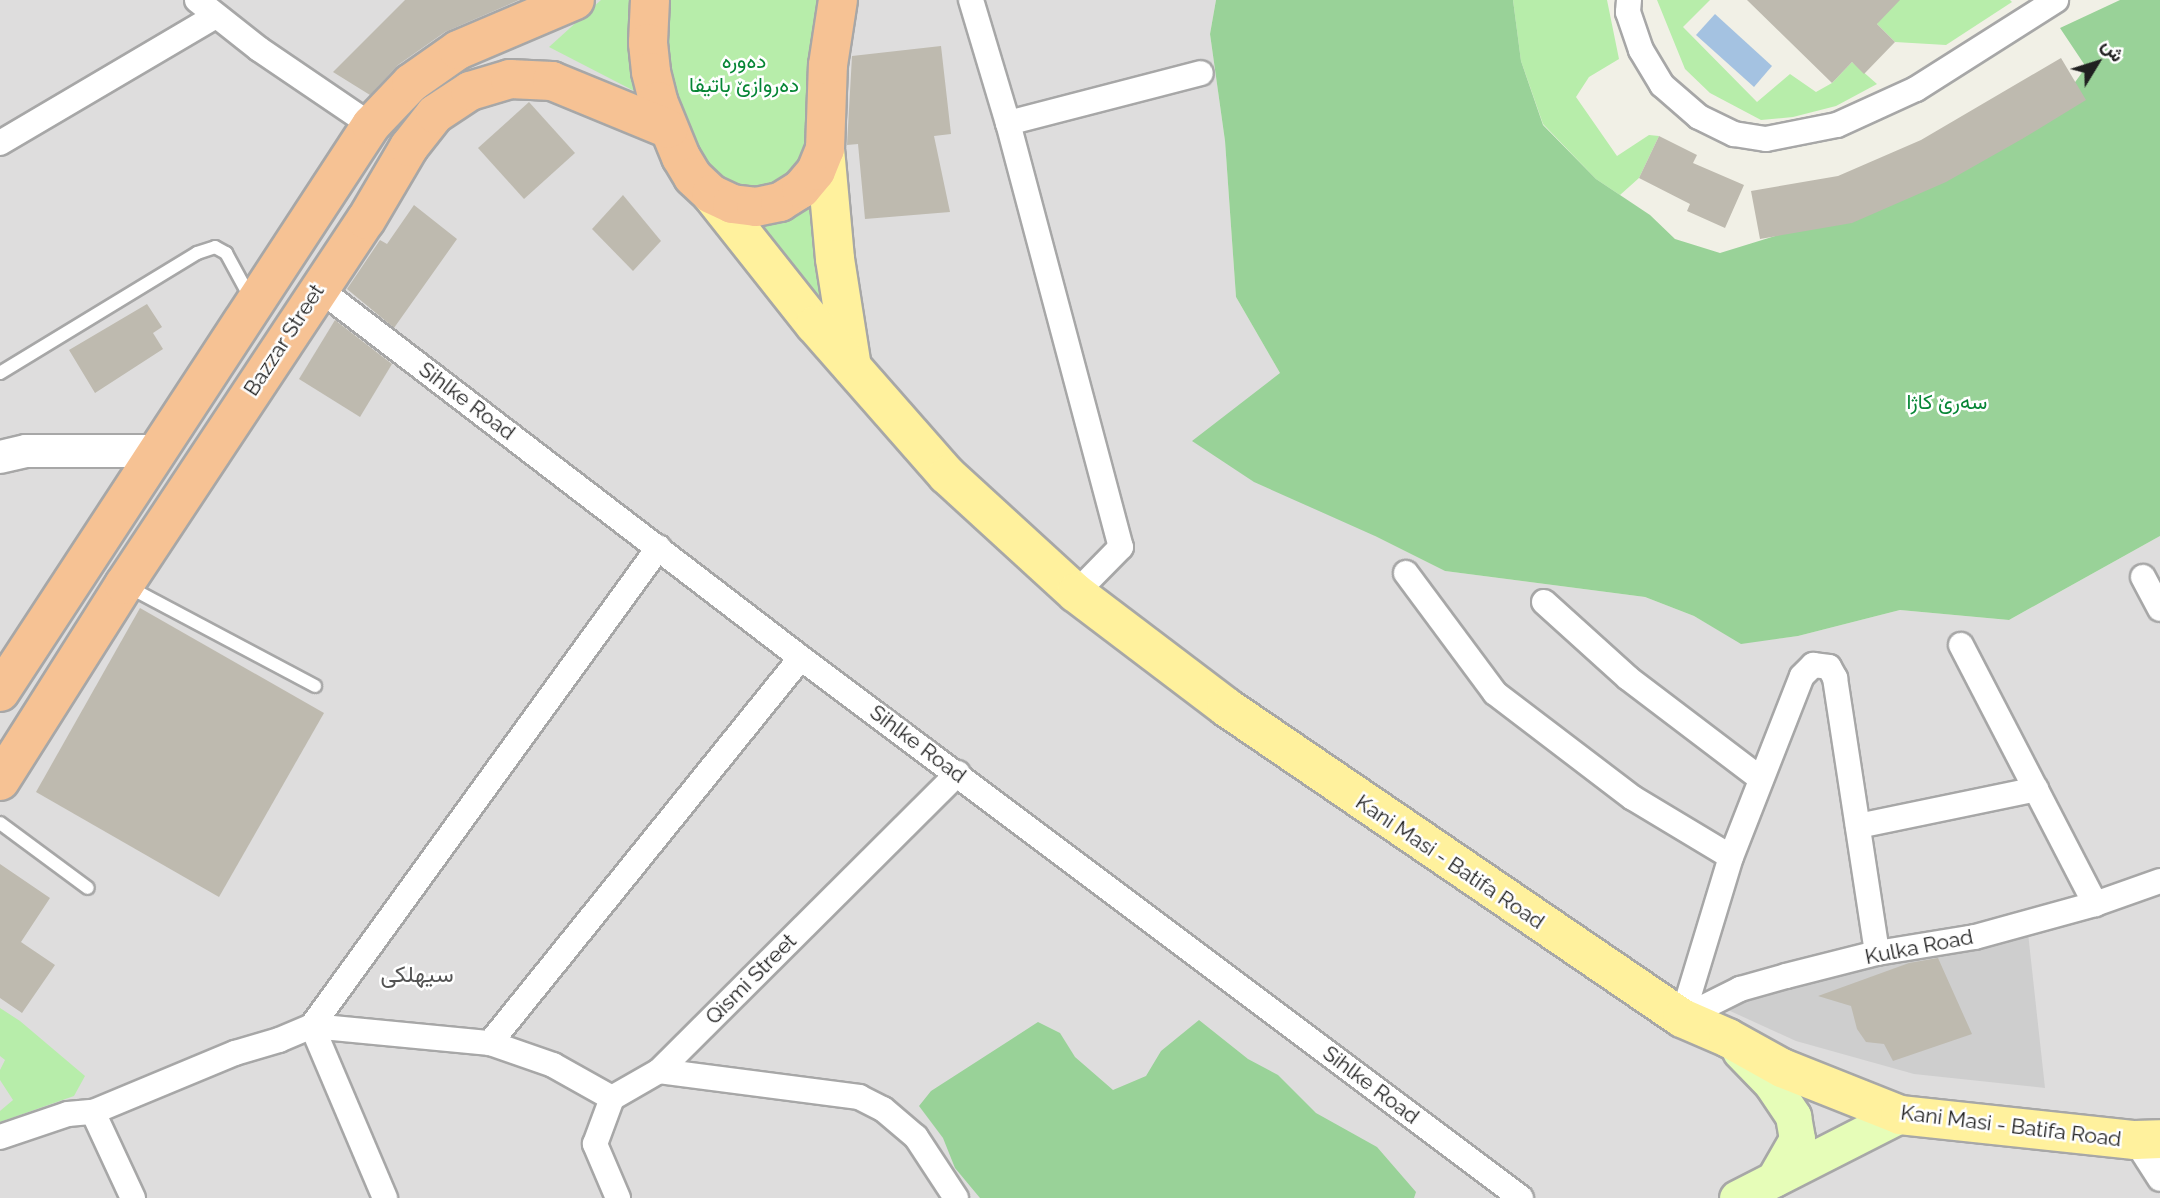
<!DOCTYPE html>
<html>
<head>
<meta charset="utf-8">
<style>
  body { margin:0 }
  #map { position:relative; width:2160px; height:1198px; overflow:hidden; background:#f1f0e6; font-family:Raleway,Vazirmatn,sans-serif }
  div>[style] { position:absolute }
  .residential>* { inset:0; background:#dedddd }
  .religious>* { inset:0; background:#cecece }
  .grass>* { inset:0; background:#b7edaa }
  .forest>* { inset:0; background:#99d298 }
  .water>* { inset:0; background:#a4c2e1 }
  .building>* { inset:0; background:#bebaaf }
  .roads { filter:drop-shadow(2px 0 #a7a7a7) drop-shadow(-2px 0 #a7a7a7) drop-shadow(0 2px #a7a7a7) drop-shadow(0 -2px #a7a7a7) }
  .service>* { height:12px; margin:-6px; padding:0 6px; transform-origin:6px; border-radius:6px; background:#fff }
  .minor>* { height:24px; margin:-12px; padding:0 12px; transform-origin:12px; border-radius:12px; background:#fff }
  .tertiary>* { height:32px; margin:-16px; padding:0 16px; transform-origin:16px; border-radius:16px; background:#fff }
  .secondary>* { height:35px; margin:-17.5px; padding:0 17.5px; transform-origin:17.5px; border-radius:17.5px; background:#e6fdb8 }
  .primary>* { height:38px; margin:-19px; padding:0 19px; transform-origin:19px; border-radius:19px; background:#fff19d }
  .trunk>* { height:38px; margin:-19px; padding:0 19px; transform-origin:19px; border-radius:19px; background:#f6c294 }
  span { translate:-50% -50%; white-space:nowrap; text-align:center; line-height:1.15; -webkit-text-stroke:5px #fff; paint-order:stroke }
  .park-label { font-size:21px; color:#068635 }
  .street-label { font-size:21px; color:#202020 }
  .neighbourhood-label { font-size:23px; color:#535353 }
  .north { position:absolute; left:2062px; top:28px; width:70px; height:70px; -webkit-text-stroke:5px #fff; paint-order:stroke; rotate:52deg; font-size:19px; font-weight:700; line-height:28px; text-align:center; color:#202020 }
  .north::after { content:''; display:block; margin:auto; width:24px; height:32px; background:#202020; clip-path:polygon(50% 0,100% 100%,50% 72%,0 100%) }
</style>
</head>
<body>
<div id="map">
  <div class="residential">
    <i style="clip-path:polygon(0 0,1216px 0,1210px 34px,1225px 141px,1236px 297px,1375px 536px,1445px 571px,1645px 597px,1694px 616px,1741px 643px,1798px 636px,1900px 610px,2009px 620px,2160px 536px,2160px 1198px,0 1198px)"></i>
  </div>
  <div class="religious">
    <i style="clip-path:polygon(2028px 933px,2045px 1088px,1914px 1074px,1796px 1041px,1728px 1010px,1724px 997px)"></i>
  </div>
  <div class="grass">
    <i style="clip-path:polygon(601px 0,636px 0,642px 95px,549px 47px)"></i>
    <i style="clip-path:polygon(663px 0,823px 0,812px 146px,795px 175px,770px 189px,743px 191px,708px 167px,683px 131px,662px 52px)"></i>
    <i style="clip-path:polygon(1513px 0,1607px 0,1619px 59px,1589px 77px,1576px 97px,1617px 156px,1649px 135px,1659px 136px,1639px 178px,1620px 195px,1596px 179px,1543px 124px,1521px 61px)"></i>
    <i style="clip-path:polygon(1657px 0,1710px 0,1683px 27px,1757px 102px,1790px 74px,1816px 92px,1832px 83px,1852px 62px,1877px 84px,1836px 106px,1793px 117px,1761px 120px,1710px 93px,1685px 69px)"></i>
    <i style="clip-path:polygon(1891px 0,2010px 0,2012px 2px,1946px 45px,1895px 42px,1877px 24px)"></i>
    <i style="clip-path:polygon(811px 199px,825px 318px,744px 221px)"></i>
    <i style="clip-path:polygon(0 1008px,20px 1021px,85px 1076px,74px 1096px,0 1122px,0 1111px,13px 1100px,0 1080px,0 1070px,5px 1060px,0 1056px)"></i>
  </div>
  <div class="forest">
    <i style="clip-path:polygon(1216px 0,1513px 0,1521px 61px,1543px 125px,1596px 179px,1650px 215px,1675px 239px,1720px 253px,1857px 211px,2068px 92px,2086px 67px,2060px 28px,2120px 0,2160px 0,2160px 536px,2009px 620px,1900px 610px,1798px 636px,1741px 644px,1694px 616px,1645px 597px,1445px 571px,1375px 536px,1254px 482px,1192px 441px,1280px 373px,1236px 297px,1225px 141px,1210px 34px)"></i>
    <i style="clip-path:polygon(1199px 1020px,1248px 1059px,1278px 1075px,1316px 1113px,1377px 1147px,1416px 1192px,1414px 1198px,980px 1198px,955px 1168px,943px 1138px,919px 1106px,931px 1091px,1038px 1022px,1060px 1033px,1075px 1057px,1113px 1090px,1146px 1076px,1161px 1051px)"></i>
  </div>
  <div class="water">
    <i style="clip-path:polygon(1715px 14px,1772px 66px,1754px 87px,1696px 35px)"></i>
  </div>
  <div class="building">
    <i style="clip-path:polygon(405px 0,519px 0,445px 32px,398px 65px,370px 95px,333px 72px)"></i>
    <i style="clip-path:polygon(1747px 0,1900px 0,1877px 24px,1895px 42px,1864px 74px,1852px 62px,1832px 83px)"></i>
    <i style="clip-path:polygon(941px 46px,951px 134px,934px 136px,950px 212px,865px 219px,858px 144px,847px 145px,852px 56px)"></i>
    <i style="clip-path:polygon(2061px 58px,2086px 100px,2022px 139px,1946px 182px,1852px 223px,1760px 239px,1751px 191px,1838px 176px,1921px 140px)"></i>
    <i style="clip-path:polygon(529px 102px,575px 153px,524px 199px,478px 148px)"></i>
    <i style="clip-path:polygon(1659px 136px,1697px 155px,1693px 163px,1744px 185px,1725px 228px,1687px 211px,1690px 204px,1639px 178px)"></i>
    <i style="clip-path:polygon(623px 195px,661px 241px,633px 271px,592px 229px)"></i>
    <i style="clip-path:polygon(414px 205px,457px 239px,394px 328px,347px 289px,380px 240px,387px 244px)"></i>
    <i style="clip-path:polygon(147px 304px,162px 327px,153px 333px,163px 349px,95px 393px,69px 350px)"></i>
    <i style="clip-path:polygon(335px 320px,392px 364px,360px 417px,299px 379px)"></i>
    <i style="clip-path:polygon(140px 608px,324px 713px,219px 897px,36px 792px)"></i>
    <i style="clip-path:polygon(0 864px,50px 898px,21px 942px,55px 965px,22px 1013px,0 998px)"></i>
    <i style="clip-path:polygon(1938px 958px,1972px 1034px,1893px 1061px,1884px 1044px,1866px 1042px,1857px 1029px,1851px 1006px,1818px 996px,1909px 963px)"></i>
  </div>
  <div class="roads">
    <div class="service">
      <i style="left:0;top:373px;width:231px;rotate:-31.3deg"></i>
      <i style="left:197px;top:253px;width:19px;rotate:-18deg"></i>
      <i style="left:215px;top:247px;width:13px;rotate:29deg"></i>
      <i style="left:226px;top:253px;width:52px;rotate:61.5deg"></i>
      <i style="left:127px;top:586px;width:213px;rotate:28deg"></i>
      <i style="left:0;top:823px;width:109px;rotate:36.5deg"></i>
    </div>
    <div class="minor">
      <i style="left:197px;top:0;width:79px;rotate:38.3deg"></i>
      <i style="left:259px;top:49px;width:135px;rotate:34.2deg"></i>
      <i style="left:971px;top:0;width:128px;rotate:73.3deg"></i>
      <i style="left:1008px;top:123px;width:439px;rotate:75.1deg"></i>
      <i style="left:1121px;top:547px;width:64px;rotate:134.4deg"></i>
      <i style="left:1629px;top:0;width:12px;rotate:95deg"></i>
      <i style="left:1628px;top:12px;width:40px;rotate:71.1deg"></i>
      <i style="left:1641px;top:50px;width:41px;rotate:59deg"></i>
      <i style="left:1662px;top:85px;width:49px;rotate:40.9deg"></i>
      <i style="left:1699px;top:117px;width:39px;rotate:26deg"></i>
      <i style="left:1734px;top:134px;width:32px;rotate:9deg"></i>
      <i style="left:1766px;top:139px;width:72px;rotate:-11.2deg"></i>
      <i style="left:1837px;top:125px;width:87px;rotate:-24.5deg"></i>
      <i style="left:1916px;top:89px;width:166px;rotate:-32.4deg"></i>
      <i style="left:1008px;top:123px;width:199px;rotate:-14.5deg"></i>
      <i style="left:0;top:143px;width:248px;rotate:-30.5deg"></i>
      <i style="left:318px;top:288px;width:608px;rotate:37.45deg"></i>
      <i style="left:801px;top:658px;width:900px;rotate:36.87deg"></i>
      <i style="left:1406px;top:573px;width:149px;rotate:53.4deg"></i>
      <i style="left:1495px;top:693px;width:173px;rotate:37.3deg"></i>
      <i style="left:1633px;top:798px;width:114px;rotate:31deg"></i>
      <i style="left:2143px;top:577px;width:36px;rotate:62deg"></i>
      <i style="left:1544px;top:602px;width:113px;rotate:42.1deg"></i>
      <i style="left:1628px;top:678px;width:167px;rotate:37.2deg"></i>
      <i style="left:1961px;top:645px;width:292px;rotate:62.6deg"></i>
      <i style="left:1858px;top:826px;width:182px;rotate:-11.7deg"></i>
      <i style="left:1682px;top:1018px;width:168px;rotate:-73.1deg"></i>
      <i style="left:1731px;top:857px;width:194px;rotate:-68.6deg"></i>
      <i style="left:1802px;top:676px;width:16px;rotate:-45deg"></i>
      <i style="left:1813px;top:665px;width:16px;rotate:7deg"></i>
      <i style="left:1829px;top:667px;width:13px;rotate:61deg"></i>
      <i style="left:1835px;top:678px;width:278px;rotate:81.3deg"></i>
      <i style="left:1682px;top:1018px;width:65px;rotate:-26.6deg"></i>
      <i style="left:1740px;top:989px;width:48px;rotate:-15.8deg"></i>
      <i style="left:1786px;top:976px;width:94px;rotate:-14.2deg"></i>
      <i style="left:1877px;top:953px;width:99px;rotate:-9.3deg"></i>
      <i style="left:1975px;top:937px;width:124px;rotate:-15.4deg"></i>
      <i style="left:2095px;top:904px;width:69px;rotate:-19.5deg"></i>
      <i style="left:490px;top:1043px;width:495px;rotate:-51.1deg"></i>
      <i style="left:659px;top:1071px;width:202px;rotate:7.4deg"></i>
      <i style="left:859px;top:1097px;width:27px;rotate:27deg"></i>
      <i style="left:883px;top:1109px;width:43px;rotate:40.3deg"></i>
      <i style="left:916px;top:1137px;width:73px;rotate:56.7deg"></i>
      <i style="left:93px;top:1112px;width:95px;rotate:65.1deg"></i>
      <i style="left:0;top:1137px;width:72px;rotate:-18.7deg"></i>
      <i style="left:68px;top:1114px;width:25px;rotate:-5deg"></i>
      <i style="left:93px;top:1112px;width:154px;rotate:-22.6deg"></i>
      <i style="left:235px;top:1053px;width:46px;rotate:-16.5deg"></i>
      <i style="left:279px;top:1040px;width:36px;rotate:-23deg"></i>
      <i style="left:312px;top:1026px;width:179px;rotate:5.5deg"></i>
      <i style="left:490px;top:1043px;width:67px;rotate:19.2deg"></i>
      <i style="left:553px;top:1065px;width:68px;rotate:29.2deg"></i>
      <i style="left:2135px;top:1140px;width:46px;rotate:57.3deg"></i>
      <i style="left:385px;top:1198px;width:187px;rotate:-113deg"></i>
      <i style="left:312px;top:1026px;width:591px;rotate:-54.08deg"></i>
      <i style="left:618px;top:1198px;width:59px;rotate:-113.1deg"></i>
      <i style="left:595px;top:1144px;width:49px;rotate:-69.7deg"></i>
      <i style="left:612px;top:1098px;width:54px;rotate:-29.9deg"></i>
      <i style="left:659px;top:1071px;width:422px;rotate:-44.9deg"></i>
    </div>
    <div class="tertiary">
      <i style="left:0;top:457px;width:27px;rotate:-13deg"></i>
      <i style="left:26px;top:451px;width:130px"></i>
    </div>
    <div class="secondary">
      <i style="left:1740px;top:1051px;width:45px;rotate:45.9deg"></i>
      <i style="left:1771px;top:1083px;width:40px;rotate:56deg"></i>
      <i style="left:1793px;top:1116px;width:23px;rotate:80deg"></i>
      <i style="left:1797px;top:1139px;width:46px;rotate:119.9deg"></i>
      <i style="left:1737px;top:1198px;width:183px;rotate:-27deg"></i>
    </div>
    <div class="primary">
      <i style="left:825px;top:149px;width:110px;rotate:84.8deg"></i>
      <i style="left:835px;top:259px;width:109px;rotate:81.1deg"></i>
      <i style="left:711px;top:194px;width:167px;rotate:51.6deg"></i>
      <i style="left:815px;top:325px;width:200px;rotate:48.7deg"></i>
      <i style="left:947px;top:475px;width:175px;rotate:42.5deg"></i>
      <i style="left:1076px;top:593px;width:188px;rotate:37.2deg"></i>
      <i style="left:1226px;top:707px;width:552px;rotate:34.29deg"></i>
      <i style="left:1682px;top:1018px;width:50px;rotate:23.5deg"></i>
      <i style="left:1728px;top:1038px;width:62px;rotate:29.1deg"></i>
      <i style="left:1782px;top:1068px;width:127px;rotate:21.7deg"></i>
      <i style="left:1900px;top:1115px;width:236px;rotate:6.1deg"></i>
      <i style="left:2135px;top:1140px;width:25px;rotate:-2deg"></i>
    </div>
    <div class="trunk">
      <i style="left:650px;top:0;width:43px;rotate:92.7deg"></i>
      <i style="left:648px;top:43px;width:29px;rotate:84deg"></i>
      <i style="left:651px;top:72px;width:30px;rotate:76deg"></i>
      <i style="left:658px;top:101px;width:61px;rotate:67.7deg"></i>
      <i style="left:681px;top:157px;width:23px;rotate:59deg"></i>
      <i style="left:693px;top:177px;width:25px;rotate:43deg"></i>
      <i style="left:711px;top:194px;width:23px;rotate:25deg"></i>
      <i style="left:732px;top:204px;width:24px;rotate:7deg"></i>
      <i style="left:756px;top:207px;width:25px;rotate:-12deg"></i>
      <i style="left:780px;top:202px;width:25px;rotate:-32deg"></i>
      <i style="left:801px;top:189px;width:23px;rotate:-50deg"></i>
      <i style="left:816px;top:171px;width:24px;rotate:-68deg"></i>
      <i style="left:825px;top:149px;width:84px;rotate:-88deg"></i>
      <i style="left:828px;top:65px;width:66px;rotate:-81.3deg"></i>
      <i style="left:0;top:692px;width:678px;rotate:-56.8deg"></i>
      <i style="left:371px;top:125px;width:58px;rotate:-46.4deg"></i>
      <i style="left:411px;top:83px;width:57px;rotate:-35.1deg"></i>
      <i style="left:458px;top:50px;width:127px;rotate:-23.1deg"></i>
      <i style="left:0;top:781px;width:232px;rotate:-57.7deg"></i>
      <i style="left:124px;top:585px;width:438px;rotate:-56.5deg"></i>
      <i style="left:366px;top:220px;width:85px;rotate:-59.5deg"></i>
      <i style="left:409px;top:147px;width:42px;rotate:-51.8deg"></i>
      <i style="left:435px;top:114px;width:42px;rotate:-33.3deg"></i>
      <i style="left:470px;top:91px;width:42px;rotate:-16.7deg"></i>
      <i style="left:510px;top:79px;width:42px;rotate:2.7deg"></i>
      <i style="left:552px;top:81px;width:126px;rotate:22.3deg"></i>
    </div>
  </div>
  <div class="park-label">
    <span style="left:744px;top:73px">ده‌وره‌<br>ده‌روازێ باتيفا</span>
    <span style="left:1947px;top:402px">سەرێ کاژا</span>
  </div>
  <div class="street-label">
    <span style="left:284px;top:340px;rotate:-57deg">Bazzar Street</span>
    <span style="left:467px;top:401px;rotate:37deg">Sihlke Road</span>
    <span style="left:918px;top:744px;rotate:37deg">Sihlke Road</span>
    <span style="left:1450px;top:862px;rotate:34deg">Kani Masi - Batifa Road</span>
    <span style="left:1919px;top:947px;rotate:-11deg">Kulka Road</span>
    <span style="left:751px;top:979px;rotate:-45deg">Qismi Street</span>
    <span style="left:1371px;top:1085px;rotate:37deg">Sihlke Road</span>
    <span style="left:2011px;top:1126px;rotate:7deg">Kani Masi - Batifa Road</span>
  </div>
  <div class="neighbourhood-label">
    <span style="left:417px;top:974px">سيهلكى</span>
  </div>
  <div class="north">ش</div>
</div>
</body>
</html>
